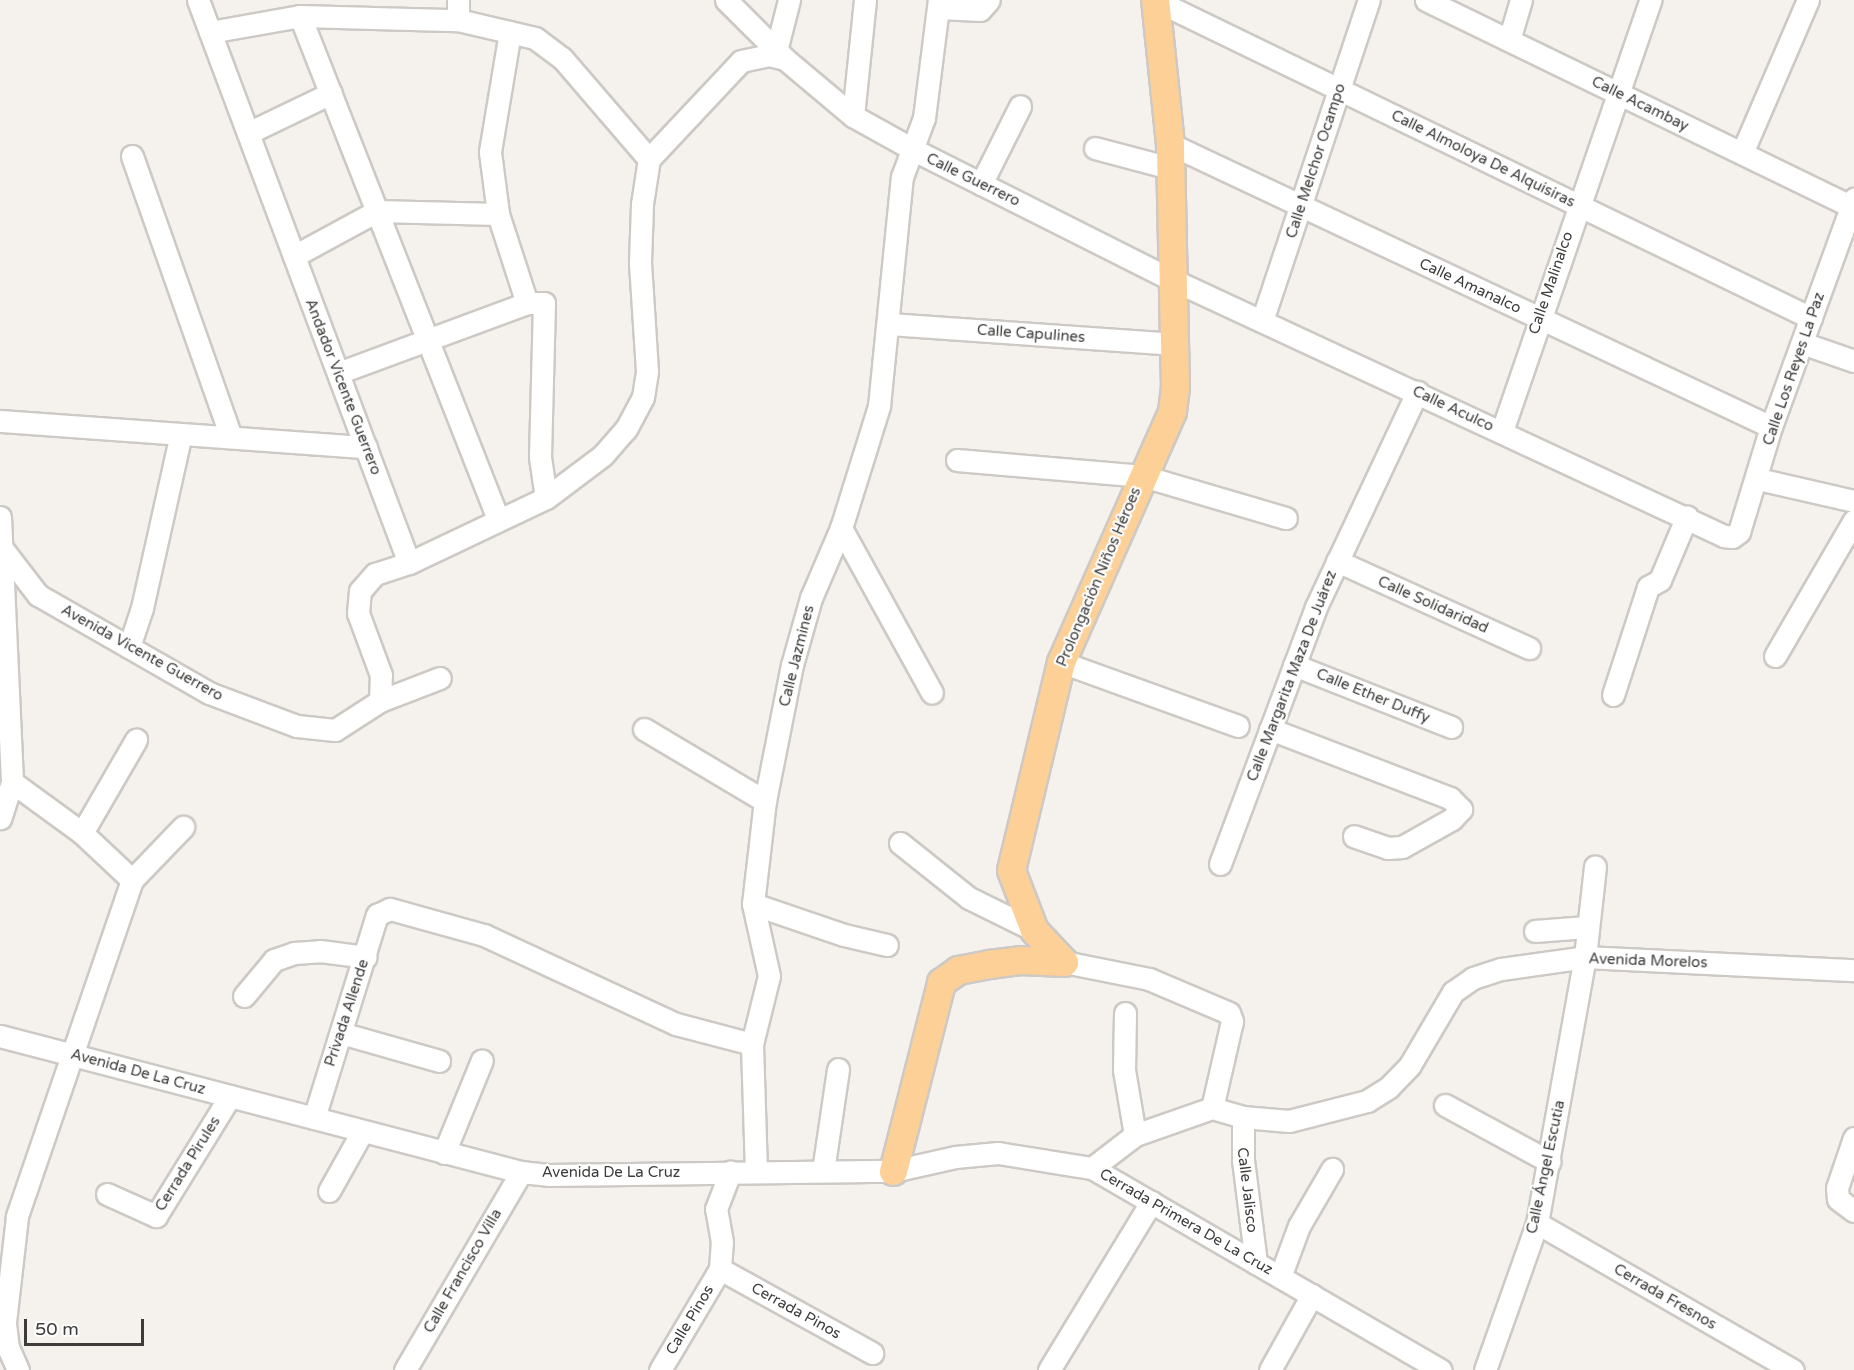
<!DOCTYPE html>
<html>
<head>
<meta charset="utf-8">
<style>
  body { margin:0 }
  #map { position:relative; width:1854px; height:1370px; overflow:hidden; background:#f5f1ed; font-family:"Varela Round",sans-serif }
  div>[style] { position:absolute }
  .roads { filter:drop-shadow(2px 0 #cdc9c5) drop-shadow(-2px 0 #cdc9c5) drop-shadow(0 2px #cdc9c5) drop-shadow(0 -2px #cdc9c5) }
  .minor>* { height:21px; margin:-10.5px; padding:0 10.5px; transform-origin:10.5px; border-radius:10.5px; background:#fff }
  .major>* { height:27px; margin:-13.5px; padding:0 13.5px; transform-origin:13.5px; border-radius:13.5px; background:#fcd097 }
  span { translate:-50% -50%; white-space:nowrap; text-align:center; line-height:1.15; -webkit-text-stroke:4.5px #fff; paint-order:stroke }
  .street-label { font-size:15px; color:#3d3c3a }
  .scale { position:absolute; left:24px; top:1319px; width:120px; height:27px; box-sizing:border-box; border:3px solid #3d3c3a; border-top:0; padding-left:8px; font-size:18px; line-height:21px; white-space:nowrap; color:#3d3c3a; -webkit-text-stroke:4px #fff; paint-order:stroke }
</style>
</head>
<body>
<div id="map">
  <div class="roads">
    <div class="minor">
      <i style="left:198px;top:0;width:601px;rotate:69.46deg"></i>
      <i style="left:726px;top:0;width:83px;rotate:45deg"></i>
      <i style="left:785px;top:59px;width:89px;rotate:40deg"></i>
      <i style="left:853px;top:116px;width:70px;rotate:29.1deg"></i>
      <i style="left:914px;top:150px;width:290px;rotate:26.7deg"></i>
      <i style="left:1173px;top:280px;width:608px;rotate:24.92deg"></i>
      <i style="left:1724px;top:536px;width:8px;rotate:7deg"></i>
      <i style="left:1732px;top:537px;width:9px;rotate:-36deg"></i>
      <i style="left:1739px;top:532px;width:110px;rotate:-73.1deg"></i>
      <i style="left:1771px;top:427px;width:243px;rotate:-70deg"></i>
      <i style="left:1155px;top:0;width:729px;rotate:25.86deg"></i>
      <i style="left:1426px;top:0;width:476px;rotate:25.9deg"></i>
      <i style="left:939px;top:8px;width:41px;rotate:2.8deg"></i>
      <i style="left:980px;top:10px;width:13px;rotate:-48deg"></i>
      <i style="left:300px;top:16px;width:541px;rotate:68.51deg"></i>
      <i style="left:458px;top:20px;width:20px;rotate:-90deg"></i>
      <i style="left:210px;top:32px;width:91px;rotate:-10.1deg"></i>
      <i style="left:300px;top:16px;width:158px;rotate:1.5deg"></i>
      <i style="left:458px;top:20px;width:79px;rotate:13.2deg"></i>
      <i style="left:535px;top:38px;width:34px;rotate:37deg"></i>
      <i style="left:562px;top:58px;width:133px;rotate:49.3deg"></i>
      <i style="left:510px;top:32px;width:122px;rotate:99.5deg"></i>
      <i style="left:490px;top:152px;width:63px;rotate:82.6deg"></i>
      <i style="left:498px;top:214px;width:94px;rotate:72deg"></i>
      <i style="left:1509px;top:40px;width:42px;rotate:-73.3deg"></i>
      <i style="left:777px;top:47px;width:49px;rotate:-75.7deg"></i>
      <i style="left:853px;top:116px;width:117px;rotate:-84.1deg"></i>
      <i style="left:248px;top:133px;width:92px;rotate:-25.7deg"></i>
      <i style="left:1170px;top:144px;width:664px;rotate:25.21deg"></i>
      <i style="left:1095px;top:148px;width:78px;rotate:14.9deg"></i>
      <i style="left:1742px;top:153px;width:167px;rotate:-66.7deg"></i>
      <i style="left:132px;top:156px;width:298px;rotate:70.6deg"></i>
      <i style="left:981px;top:184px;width:87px;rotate:-63.4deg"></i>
      <i style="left:294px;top:256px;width:94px;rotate:-28.5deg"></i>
      <i style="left:377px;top:211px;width:121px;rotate:1.4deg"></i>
      <i style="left:1262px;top:321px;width:338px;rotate:-71.6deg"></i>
      <i style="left:889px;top:324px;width:284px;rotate:4deg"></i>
      <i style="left:1802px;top:343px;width:55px;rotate:19.1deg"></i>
      <i style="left:338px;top:373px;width:202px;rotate:-20.3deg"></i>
      <i style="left:527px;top:303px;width:17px"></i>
      <i style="left:544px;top:303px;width:154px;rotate:91.5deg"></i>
      <i style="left:540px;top:457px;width:41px;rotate:81.7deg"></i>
      <i style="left:0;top:421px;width:367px;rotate:4.1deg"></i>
      <i style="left:1502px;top:431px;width:456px;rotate:-71deg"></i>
      <i style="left:957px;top:460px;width:187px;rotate:4.9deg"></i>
      <i style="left:1143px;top:476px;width:149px;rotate:16.4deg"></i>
      <i style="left:1758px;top:479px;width:98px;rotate:12.9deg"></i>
      <i style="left:0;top:517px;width:265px;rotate:87.4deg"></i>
      <i style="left:12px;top:782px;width:38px;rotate:108deg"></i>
      <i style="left:841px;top:528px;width:188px;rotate:61.1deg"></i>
      <i style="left:4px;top:551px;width:56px;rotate:52.3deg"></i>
      <i style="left:38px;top:595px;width:197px;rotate:29.8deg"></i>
      <i style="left:209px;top:693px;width:94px;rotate:20.6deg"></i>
      <i style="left:297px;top:726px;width:38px;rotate:6deg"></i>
      <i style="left:335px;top:730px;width:54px;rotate:-32.8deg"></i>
      <i style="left:380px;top:701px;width:64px;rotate:-21deg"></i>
      <i style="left:1337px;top:561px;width:211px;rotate:24.4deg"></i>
      <i style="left:129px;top:647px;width:41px;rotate:-71.6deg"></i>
      <i style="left:142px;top:608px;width:178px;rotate:-77.4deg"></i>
      <i style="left:1775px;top:656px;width:157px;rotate:-59.8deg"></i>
      <i style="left:1061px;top:662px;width:188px;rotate:19.9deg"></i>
      <i style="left:1294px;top:665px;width:169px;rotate:21.5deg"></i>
      <i style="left:1613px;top:695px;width:114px;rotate:-72deg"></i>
      <i style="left:1648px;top:587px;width:14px;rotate:-30deg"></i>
      <i style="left:1660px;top:580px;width:69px;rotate:-67.1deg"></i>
      <i style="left:380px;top:701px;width:26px;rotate:-88deg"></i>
      <i style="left:381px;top:675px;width:66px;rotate:-110.4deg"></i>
      <i style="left:358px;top:613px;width:22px;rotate:-85deg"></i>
      <i style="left:360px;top:591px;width:23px;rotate:-49deg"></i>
      <i style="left:375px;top:574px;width:36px;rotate:-18deg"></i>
      <i style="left:409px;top:563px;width:152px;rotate:-25.4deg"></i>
      <i style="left:546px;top:498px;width:71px;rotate:-37deg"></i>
      <i style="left:603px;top:455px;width:35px;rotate:-49deg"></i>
      <i style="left:626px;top:429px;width:36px;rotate:-62deg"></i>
      <i style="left:643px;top:397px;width:26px;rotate:-81deg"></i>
      <i style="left:647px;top:371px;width:109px;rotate:-93.7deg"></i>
      <i style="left:640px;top:262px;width:58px;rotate:-88deg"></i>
      <i style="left:642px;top:204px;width:46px;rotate:-81.2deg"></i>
      <i style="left:649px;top:159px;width:134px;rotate:-46.8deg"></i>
      <i style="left:741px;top:61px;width:29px;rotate:-12deg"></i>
      <i style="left:769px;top:55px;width:16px;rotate:14deg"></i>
      <i style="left:644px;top:729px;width:141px;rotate:30.8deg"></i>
      <i style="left:1270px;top:729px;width:193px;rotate:21deg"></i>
      <i style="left:1450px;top:798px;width:16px;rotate:45deg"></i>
      <i style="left:1461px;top:809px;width:13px;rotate:132deg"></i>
      <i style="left:1452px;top:819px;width:57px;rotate:150.8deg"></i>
      <i style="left:1402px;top:847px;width:14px;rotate:176deg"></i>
      <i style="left:1388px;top:848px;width:36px;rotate:-161deg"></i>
      <i style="left:12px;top:782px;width:87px;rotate:36.1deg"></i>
      <i style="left:82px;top:833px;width:69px;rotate:43.2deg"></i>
      <i style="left:82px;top:833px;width:108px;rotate:-59.9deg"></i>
      <i style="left:900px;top:843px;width:88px;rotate:38.6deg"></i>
      <i style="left:969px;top:898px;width:72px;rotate:26.2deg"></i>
      <i style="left:1220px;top:864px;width:274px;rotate:-69.5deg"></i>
      <i style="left:1316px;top:607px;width:238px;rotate:-64.8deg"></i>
      <i style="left:753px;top:904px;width:96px;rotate:18.8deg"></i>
      <i style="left:844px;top:935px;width:44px;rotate:13.1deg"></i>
      <i style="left:1535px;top:931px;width:51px;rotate:-4.5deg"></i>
      <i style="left:1064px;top:962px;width:87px;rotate:11.3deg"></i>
      <i style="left:1149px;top:979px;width:87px;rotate:23deg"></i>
      <i style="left:1229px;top:1013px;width:9px;rotate:69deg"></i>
      <i style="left:1232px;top:1021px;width:89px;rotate:102.9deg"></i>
      <i style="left:244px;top:996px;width:47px;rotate:-50.2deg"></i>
      <i style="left:274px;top:960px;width:21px;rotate:-19deg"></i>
      <i style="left:294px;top:953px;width:26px;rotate:-4deg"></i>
      <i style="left:320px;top:951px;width:46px;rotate:7.4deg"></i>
      <i style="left:1125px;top:1013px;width:57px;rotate:91deg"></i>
      <i style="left:1124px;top:1070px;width:66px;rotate:80.4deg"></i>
      <i style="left:341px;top:1033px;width:102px;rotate:15.9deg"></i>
      <i style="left:0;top:1036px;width:538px;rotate:14.63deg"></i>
      <i style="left:521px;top:1172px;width:27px;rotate:6deg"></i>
      <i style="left:548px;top:1175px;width:345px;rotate:-0.7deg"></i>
      <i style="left:893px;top:1171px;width:64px;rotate:-12.7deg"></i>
      <i style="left:955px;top:1157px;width:43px;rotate:-5.3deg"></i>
      <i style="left:998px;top:1153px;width:95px;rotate:9.1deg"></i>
      <i style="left:1092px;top:1168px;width:403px;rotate:30.1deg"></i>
      <i style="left:1445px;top:1105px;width:119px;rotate:28.5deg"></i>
      <i style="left:1243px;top:1117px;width:43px;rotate:90deg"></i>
      <i style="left:1243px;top:1160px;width:104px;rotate:82.8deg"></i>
      <i style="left:314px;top:1118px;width:213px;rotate:-72.8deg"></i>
      <i style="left:377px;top:915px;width:14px;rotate:-25deg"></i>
      <i style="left:390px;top:909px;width:98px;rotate:15.5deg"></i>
      <i style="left:484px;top:935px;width:212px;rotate:24.9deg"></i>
      <i style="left:676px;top:1024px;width:79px;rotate:14.7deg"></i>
      <i style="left:1854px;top:1138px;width:53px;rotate:108.8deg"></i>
      <i style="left:1837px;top:1188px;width:11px;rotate:85deg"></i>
      <i style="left:1838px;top:1199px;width:20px;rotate:37deg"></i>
      <i style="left:444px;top:1153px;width:100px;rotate:-67.8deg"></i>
      <i style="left:1092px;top:1168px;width:54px;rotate:-37.5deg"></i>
      <i style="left:1135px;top:1135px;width:82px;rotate:-19.3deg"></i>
      <i style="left:1212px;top:1108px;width:32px;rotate:16deg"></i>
      <i style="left:1243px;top:1117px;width:46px;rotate:5deg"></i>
      <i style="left:1289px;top:1121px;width:81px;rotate:-14.4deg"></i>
      <i style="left:1367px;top:1101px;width:26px;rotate:-32deg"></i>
      <i style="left:1389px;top:1087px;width:30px;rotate:-46deg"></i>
      <i style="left:1410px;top:1065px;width:85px;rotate:-59.5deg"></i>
      <i style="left:1453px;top:992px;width:24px;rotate:-35deg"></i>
      <i style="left:1473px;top:978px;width:29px;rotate:-18deg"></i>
      <i style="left:1501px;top:969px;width:85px;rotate:-8.1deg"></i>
      <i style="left:1585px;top:957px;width:269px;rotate:2.8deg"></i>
      <i style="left:823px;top:1171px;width:103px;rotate:-81.6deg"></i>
      <i style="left:756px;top:1172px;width:128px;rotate:-91.8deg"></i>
      <i style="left:752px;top:1044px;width:70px;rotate:-76deg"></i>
      <i style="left:769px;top:976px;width:74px;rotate:-102.5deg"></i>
      <i style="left:753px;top:904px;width:104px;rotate:-83.4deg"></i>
      <i style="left:765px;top:801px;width:139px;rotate:-78.8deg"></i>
      <i style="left:792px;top:665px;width:70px;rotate:-74.2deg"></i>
      <i style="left:811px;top:598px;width:76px;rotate:-66.8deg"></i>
      <i style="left:841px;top:528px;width:128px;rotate:-72.7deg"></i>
      <i style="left:879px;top:406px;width:230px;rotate:-84.3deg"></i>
      <i style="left:902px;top:177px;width:63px;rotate:-69.6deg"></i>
      <i style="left:924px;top:118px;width:119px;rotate:-82.8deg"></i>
      <i style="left:329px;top:1191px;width:68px;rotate:-60.8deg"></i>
      <i style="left:107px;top:1194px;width:54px;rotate:24.2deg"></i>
      <i style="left:156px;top:1216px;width:141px;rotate:-58.3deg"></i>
      <i style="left:1537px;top:1223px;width:295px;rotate:29.9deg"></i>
      <i style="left:720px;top:1269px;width:174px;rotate:28.9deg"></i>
      <i style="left:1280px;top:1277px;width:54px;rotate:-69.6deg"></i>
      <i style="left:1299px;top:1226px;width:66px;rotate:-59.9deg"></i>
      <i style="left:18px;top:1370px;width:24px;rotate:-114deg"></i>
      <i style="left:8px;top:1348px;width:26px;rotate:-97deg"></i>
      <i style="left:5px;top:1322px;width:107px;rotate:-83.5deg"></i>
      <i style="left:17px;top:1216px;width:355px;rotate:-71.1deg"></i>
      <i style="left:132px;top:880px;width:74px;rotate:-46.1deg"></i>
      <i style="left:405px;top:1370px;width:229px;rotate:-59.6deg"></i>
      <i style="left:660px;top:1370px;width:117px;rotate:-59.3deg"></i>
      <i style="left:720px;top:1269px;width:27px;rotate:-86deg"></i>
      <i style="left:722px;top:1242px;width:34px;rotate:-100deg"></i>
      <i style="left:716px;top:1209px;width:40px;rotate:-69deg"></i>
      <i style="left:1049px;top:1370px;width:197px;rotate:-58.7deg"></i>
      <i style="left:1270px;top:1370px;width:86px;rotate:-60.8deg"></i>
      <i style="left:1485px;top:1370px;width:156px;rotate:-70.5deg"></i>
      <i style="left:1537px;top:1223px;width:270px;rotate:-79.8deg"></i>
      <i style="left:1585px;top:957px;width:91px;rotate:-83.7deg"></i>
    </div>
    <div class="major">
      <i style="left:1064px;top:962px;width:44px;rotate:-133.2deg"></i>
      <i style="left:1034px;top:930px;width:64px;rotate:-111deg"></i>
      <i style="left:1011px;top:870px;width:214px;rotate:-76.5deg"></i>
      <i style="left:1061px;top:662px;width:274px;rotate:-66.1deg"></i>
      <i style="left:1172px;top:411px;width:23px;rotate:-83deg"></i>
      <i style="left:1175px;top:388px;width:244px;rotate:-91.2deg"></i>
      <i style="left:1170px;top:144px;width:145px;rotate:-95.9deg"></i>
      <i style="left:893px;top:1171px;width:195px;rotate:-75.7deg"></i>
      <i style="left:941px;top:982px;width:21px;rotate:-35deg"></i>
      <i style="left:958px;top:970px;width:32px;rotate:-11deg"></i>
      <i style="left:989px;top:964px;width:31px;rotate:-7deg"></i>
      <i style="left:1020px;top:960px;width:44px;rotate:2.6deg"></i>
    </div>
  </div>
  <div class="street-label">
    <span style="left:1640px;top:104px;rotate:26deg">Calle Acambay</span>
    <span style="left:1483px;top:159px;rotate:26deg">Calle Almoloya De Alquisiras</span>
    <span style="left:1316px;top:161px;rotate:-72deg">Calle Melchor Ocampo</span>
    <span style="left:973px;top:180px;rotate:26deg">Calle Guerrero</span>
    <span style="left:1551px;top:283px;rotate:-71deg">Calle Malinalco</span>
    <span style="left:1470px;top:286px;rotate:25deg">Calle Amanalco</span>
    <span style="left:1031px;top:334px;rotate:4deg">Calle Capulines</span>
    <span style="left:1794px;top:369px;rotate:-71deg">Calle Los Reyes La Paz</span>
    <span style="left:343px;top:387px;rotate:69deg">Andador Vicente Guerrero</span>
    <span style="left:1453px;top:409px;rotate:25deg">Calle Aculco</span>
    <span style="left:1099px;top:577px;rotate:-67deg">Prolongación Niños Héroes</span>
    <span style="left:1433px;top:605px;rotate:24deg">Calle Solidaridad</span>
    <span style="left:142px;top:653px;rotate:29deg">Avenida Vicente Guerrero</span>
    <span style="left:797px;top:656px;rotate:-76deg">Calle Jazmines</span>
    <span style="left:1292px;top:676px;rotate:-69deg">Calle Margarita Maza De Juárez</span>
    <span style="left:1373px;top:696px;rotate:22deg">Calle Ether Duffy</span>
    <span style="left:1648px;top:961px;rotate:2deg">Avenida Morelos</span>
    <span style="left:347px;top:1013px;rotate:-72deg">Privada Allende</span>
    <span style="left:138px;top:1072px;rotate:15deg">Avenida De La Cruz</span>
    <span style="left:188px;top:1164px;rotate:-58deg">Cerrada Pirules</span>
    <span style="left:1546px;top:1167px;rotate:-78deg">Calle Ángel Escutia</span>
    <span style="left:611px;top:1173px">Avenida De La Cruz</span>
    <span style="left:1247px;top:1190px;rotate:83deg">Calle Jalisco</span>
    <span style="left:1186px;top:1222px;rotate:30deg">Cerrada Primera De La Cruz</span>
    <span style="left:463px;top:1271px;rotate:-60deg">Calle Francisco Villa</span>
    <span style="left:1665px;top:1297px;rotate:30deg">Cerrada Fresnos</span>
    <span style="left:796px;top:1311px;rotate:29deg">Cerrada Pinos</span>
    <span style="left:690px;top:1320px;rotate:-59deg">Calle Pinos</span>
  </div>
  <div class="scale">50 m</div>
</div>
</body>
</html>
